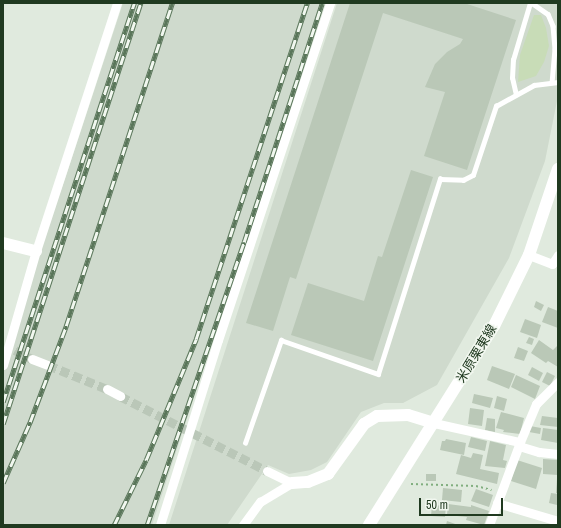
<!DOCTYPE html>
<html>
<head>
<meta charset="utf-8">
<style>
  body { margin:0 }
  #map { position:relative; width:561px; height:528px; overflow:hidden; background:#e0eade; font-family:"Archivo Narrow","Noto Sans JP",sans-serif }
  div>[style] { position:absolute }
  .built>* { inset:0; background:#cfdacd }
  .green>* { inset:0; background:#c8dcb7 }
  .building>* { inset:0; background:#bac8b7 }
  .minor-tunnel>* { height:9px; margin-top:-4.5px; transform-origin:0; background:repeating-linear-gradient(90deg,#bac7b8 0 9px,transparent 0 13.5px) }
  .path>* { height:2px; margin-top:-1px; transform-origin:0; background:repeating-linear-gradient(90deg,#80ae7e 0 2px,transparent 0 5px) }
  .service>* { height:4.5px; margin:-2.25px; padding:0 2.25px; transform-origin:2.25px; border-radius:2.25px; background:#fff }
  .minor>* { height:9px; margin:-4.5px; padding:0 4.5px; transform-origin:4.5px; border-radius:4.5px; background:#fff }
  .tertiary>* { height:12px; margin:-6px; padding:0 6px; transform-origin:6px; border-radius:6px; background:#fff }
  .secondary>* { height:12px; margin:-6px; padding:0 6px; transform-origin:6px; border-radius:6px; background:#fff }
  .rail>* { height:4.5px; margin-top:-2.25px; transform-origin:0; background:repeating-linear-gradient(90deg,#f1f7ef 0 9px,#5a765a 0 18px); box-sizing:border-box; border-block:1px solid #5a765a }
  span { translate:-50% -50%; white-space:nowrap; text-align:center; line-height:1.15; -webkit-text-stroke:3px #f1f7ef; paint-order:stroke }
  .street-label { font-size:13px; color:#203a20 }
  .frame { position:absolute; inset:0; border:4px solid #203a20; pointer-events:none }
  .scale { position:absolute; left:419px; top:498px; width:84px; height:18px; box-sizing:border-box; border:2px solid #203a20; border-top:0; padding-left:5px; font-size:12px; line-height:14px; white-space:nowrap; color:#203a20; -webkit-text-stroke:3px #f1f7ef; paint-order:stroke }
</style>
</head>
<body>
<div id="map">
  <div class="built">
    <i style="clip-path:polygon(123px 3px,324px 3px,152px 525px,3px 525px,3px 356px,66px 176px)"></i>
    <i style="clip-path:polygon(337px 3px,558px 3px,558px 96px,545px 161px,509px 258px,437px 385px,403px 403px,384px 403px,361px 412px,327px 462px,311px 470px,289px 474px,268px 465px,227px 525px,169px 525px)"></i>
  </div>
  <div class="green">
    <i style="clip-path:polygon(534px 15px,541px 15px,546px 28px,549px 46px,544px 62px,536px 76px,518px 82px,520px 55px)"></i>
  </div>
  <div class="building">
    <i style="clip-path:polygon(350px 3px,464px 3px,516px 20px,467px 170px,424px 156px,445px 92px,425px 87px,435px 64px,447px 52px,460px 44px,463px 39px,383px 13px,296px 279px,290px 277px,273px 331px,246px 323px)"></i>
    <i style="clip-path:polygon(411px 170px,433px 177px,373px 361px,291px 335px,308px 283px,364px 301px,378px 256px,382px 257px)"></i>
    <i style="clip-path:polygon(536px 301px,544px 305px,541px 311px,534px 307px)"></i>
    <i style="clip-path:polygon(548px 307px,558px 311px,558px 328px,542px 322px)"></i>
    <i style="clip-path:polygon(525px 319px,541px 325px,537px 338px,520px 332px)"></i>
    <i style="clip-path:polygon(529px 337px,534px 339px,532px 345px,526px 343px)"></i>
    <i style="clip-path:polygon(539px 340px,553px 350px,558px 345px,558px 367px,548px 361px,546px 363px,531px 353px)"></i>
    <i style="clip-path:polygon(518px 347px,528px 351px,524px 361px,514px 358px)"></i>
    <i style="clip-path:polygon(492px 366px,515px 374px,509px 389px,487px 380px)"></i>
    <i style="clip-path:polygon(532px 367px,543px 373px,539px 381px,528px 375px)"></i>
    <i style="clip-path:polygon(547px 372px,555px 376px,550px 386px,542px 382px)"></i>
    <i style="clip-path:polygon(516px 375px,540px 386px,535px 399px,511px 387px)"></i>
    <i style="clip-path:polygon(474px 394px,493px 398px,490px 408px,472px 403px)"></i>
    <i style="clip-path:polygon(497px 396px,507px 399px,504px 411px,494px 408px)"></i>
    <i style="clip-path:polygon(470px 408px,484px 410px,482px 426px,468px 424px)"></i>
    <i style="clip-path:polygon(501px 412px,524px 418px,520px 434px,503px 432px,504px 430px,496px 428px)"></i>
    <i style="clip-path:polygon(542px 416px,558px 418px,558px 427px,540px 425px)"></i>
    <i style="clip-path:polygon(487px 418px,495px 419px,495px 432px,485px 430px)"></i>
    <i style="clip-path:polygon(530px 426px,541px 428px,540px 434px,529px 432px)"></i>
    <i style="clip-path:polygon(543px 428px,558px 430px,558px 443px,541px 440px)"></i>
    <i style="clip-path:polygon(471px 437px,487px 441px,485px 451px,468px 447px)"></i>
    <i style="clip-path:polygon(446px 439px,466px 443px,464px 455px,440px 450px,442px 441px,445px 441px)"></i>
    <i style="clip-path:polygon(490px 441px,506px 445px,503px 460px,507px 461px,505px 468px,485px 466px)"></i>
    <i style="clip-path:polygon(473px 453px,483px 455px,480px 469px,499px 473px,497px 484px,456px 474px,461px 455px,471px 458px)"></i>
    <i style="clip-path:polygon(543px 459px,558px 460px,558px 475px,543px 474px)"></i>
    <i style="clip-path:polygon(517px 460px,542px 468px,536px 489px,511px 481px)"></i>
    <i style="clip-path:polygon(426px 474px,436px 474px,436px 481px,426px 481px)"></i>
    <i style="clip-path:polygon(557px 478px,558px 478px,558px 493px,556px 493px)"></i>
    <i style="clip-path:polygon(443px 488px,462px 490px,461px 502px,442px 500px)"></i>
    <i style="clip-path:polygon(476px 489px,493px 495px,489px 507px,471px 501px)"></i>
    <i style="clip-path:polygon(551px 493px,558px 494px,557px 505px,549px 503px)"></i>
    <i style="clip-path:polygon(448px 504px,471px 507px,471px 505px,489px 511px,484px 525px,466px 520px,467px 517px,447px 515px)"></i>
    <i style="clip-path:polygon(432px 505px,446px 506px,445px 517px,431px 516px)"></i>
    <i style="clip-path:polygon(447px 521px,458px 525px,446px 525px)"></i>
  </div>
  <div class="minor-tunnel">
    <i style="left:15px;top:350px;width:19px;rotate:28deg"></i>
    <i style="left:48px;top:365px;width:64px;rotate:22.1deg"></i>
    <i style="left:120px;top:396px;width:165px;rotate:27deg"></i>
  </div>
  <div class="path">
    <i style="left:411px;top:484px;width:65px;rotate:1.8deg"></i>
    <i style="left:476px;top:486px;width:16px;rotate:14deg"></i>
  </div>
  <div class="service">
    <i style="left:532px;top:3px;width:19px;rotate:35deg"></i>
    <i style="left:548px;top:14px;width:13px;rotate:67deg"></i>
    <i style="left:553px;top:26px;width:23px;rotate:85deg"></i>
    <i style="left:555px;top:49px;width:32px;rotate:95deg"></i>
    <i style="left:516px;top:95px;width:17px;rotate:-103deg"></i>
    <i style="left:512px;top:78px;width:18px;rotate:-87deg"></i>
    <i style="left:513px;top:60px;width:59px;rotate:-73.4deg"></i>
    <i style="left:245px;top:443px;width:109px;rotate:-70.7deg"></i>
    <i style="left:281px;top:340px;width:103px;rotate:19.3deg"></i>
    <i style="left:378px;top:374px;width:205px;rotate:-72.4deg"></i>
    <i style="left:440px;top:179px;width:23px;rotate:2deg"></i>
    <i style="left:463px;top:180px;width:11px;rotate:-27deg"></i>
    <i style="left:473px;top:175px;width:73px;rotate:-71.6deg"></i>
    <i style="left:496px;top:106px;width:43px;rotate:-28.9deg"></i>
    <i style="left:534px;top:85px;width:24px;rotate:-7deg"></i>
  </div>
  <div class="minor">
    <i style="left:529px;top:255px;width:25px;rotate:21deg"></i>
    <i style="left:552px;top:264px;width:11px;rotate:-56deg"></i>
    <i style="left:32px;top:359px;width:17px;rotate:21deg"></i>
    <i style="left:3px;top:365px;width:119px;rotate:-73.9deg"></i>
    <i style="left:36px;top:251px;width:261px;rotate:-71.9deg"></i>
    <i style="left:107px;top:389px;width:15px;rotate:28deg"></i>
    <i style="left:434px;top:423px;width:88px;rotate:12.5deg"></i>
    <i style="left:520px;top:442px;width:41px;rotate:-67.2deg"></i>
    <i style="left:536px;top:404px;width:31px;rotate:-45deg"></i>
    <i style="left:519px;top:446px;width:21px;rotate:17deg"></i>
    <i style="left:539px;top:452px;width:19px;rotate:6deg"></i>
    <i style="left:267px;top:471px;width:28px;rotate:26deg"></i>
    <i style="left:497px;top:503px;width:64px;rotate:16.4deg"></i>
    <i style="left:160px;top:525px;width:194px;rotate:-72.6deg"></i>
    <i style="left:218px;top:340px;width:355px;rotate:-71.6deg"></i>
    <i style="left:243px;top:525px;width:29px;rotate:-54deg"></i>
    <i style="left:260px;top:502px;width:37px;rotate:-31deg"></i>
    <i style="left:489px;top:525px;width:89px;rotate:-69.5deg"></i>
  </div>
  <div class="tertiary">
    <i style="left:3px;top:243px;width:34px;rotate:14deg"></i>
    <i style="left:292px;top:483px;width:16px;rotate:-4deg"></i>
    <i style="left:308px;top:482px;width:22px;rotate:-22deg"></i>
    <i style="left:328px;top:474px;width:62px;rotate:-54.2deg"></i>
    <i style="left:364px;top:424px;width:15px;rotate:-32deg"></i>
    <i style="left:377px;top:416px;width:31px;rotate:-2deg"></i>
    <i style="left:408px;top:415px;width:27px;rotate:17deg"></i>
  </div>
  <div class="secondary">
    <i style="left:369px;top:525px;width:235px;rotate:-57.9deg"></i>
    <i style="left:494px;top:326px;width:79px;rotate:-63.8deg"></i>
    <i style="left:529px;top:255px;width:91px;rotate:-71.4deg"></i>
  </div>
  <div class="rail">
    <i style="left:3px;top:402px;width:420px;rotate:-71.8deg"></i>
    <i style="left:3px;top:424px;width:443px;rotate:-71.9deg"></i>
    <i style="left:3px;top:483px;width:67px;rotate:-66.1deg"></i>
    <i style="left:30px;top:422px;width:103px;rotate:-69.4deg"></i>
    <i style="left:66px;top:326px;width:340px;rotate:-71.8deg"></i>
    <i style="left:114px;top:525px;width:72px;rotate:-63.8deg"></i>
    <i style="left:146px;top:460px;width:131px;rotate:-67.5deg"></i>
    <i style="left:196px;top:339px;width:354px;rotate:-71.7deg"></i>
    <i style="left:147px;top:525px;width:299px;rotate:-71.1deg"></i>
    <i style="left:244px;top:242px;width:251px;rotate:-71.9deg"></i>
  </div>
  <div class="street-label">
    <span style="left:477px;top:354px;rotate:-59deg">米原栗東線</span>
  </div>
  <div class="frame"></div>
  <div class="scale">50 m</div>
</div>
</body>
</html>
